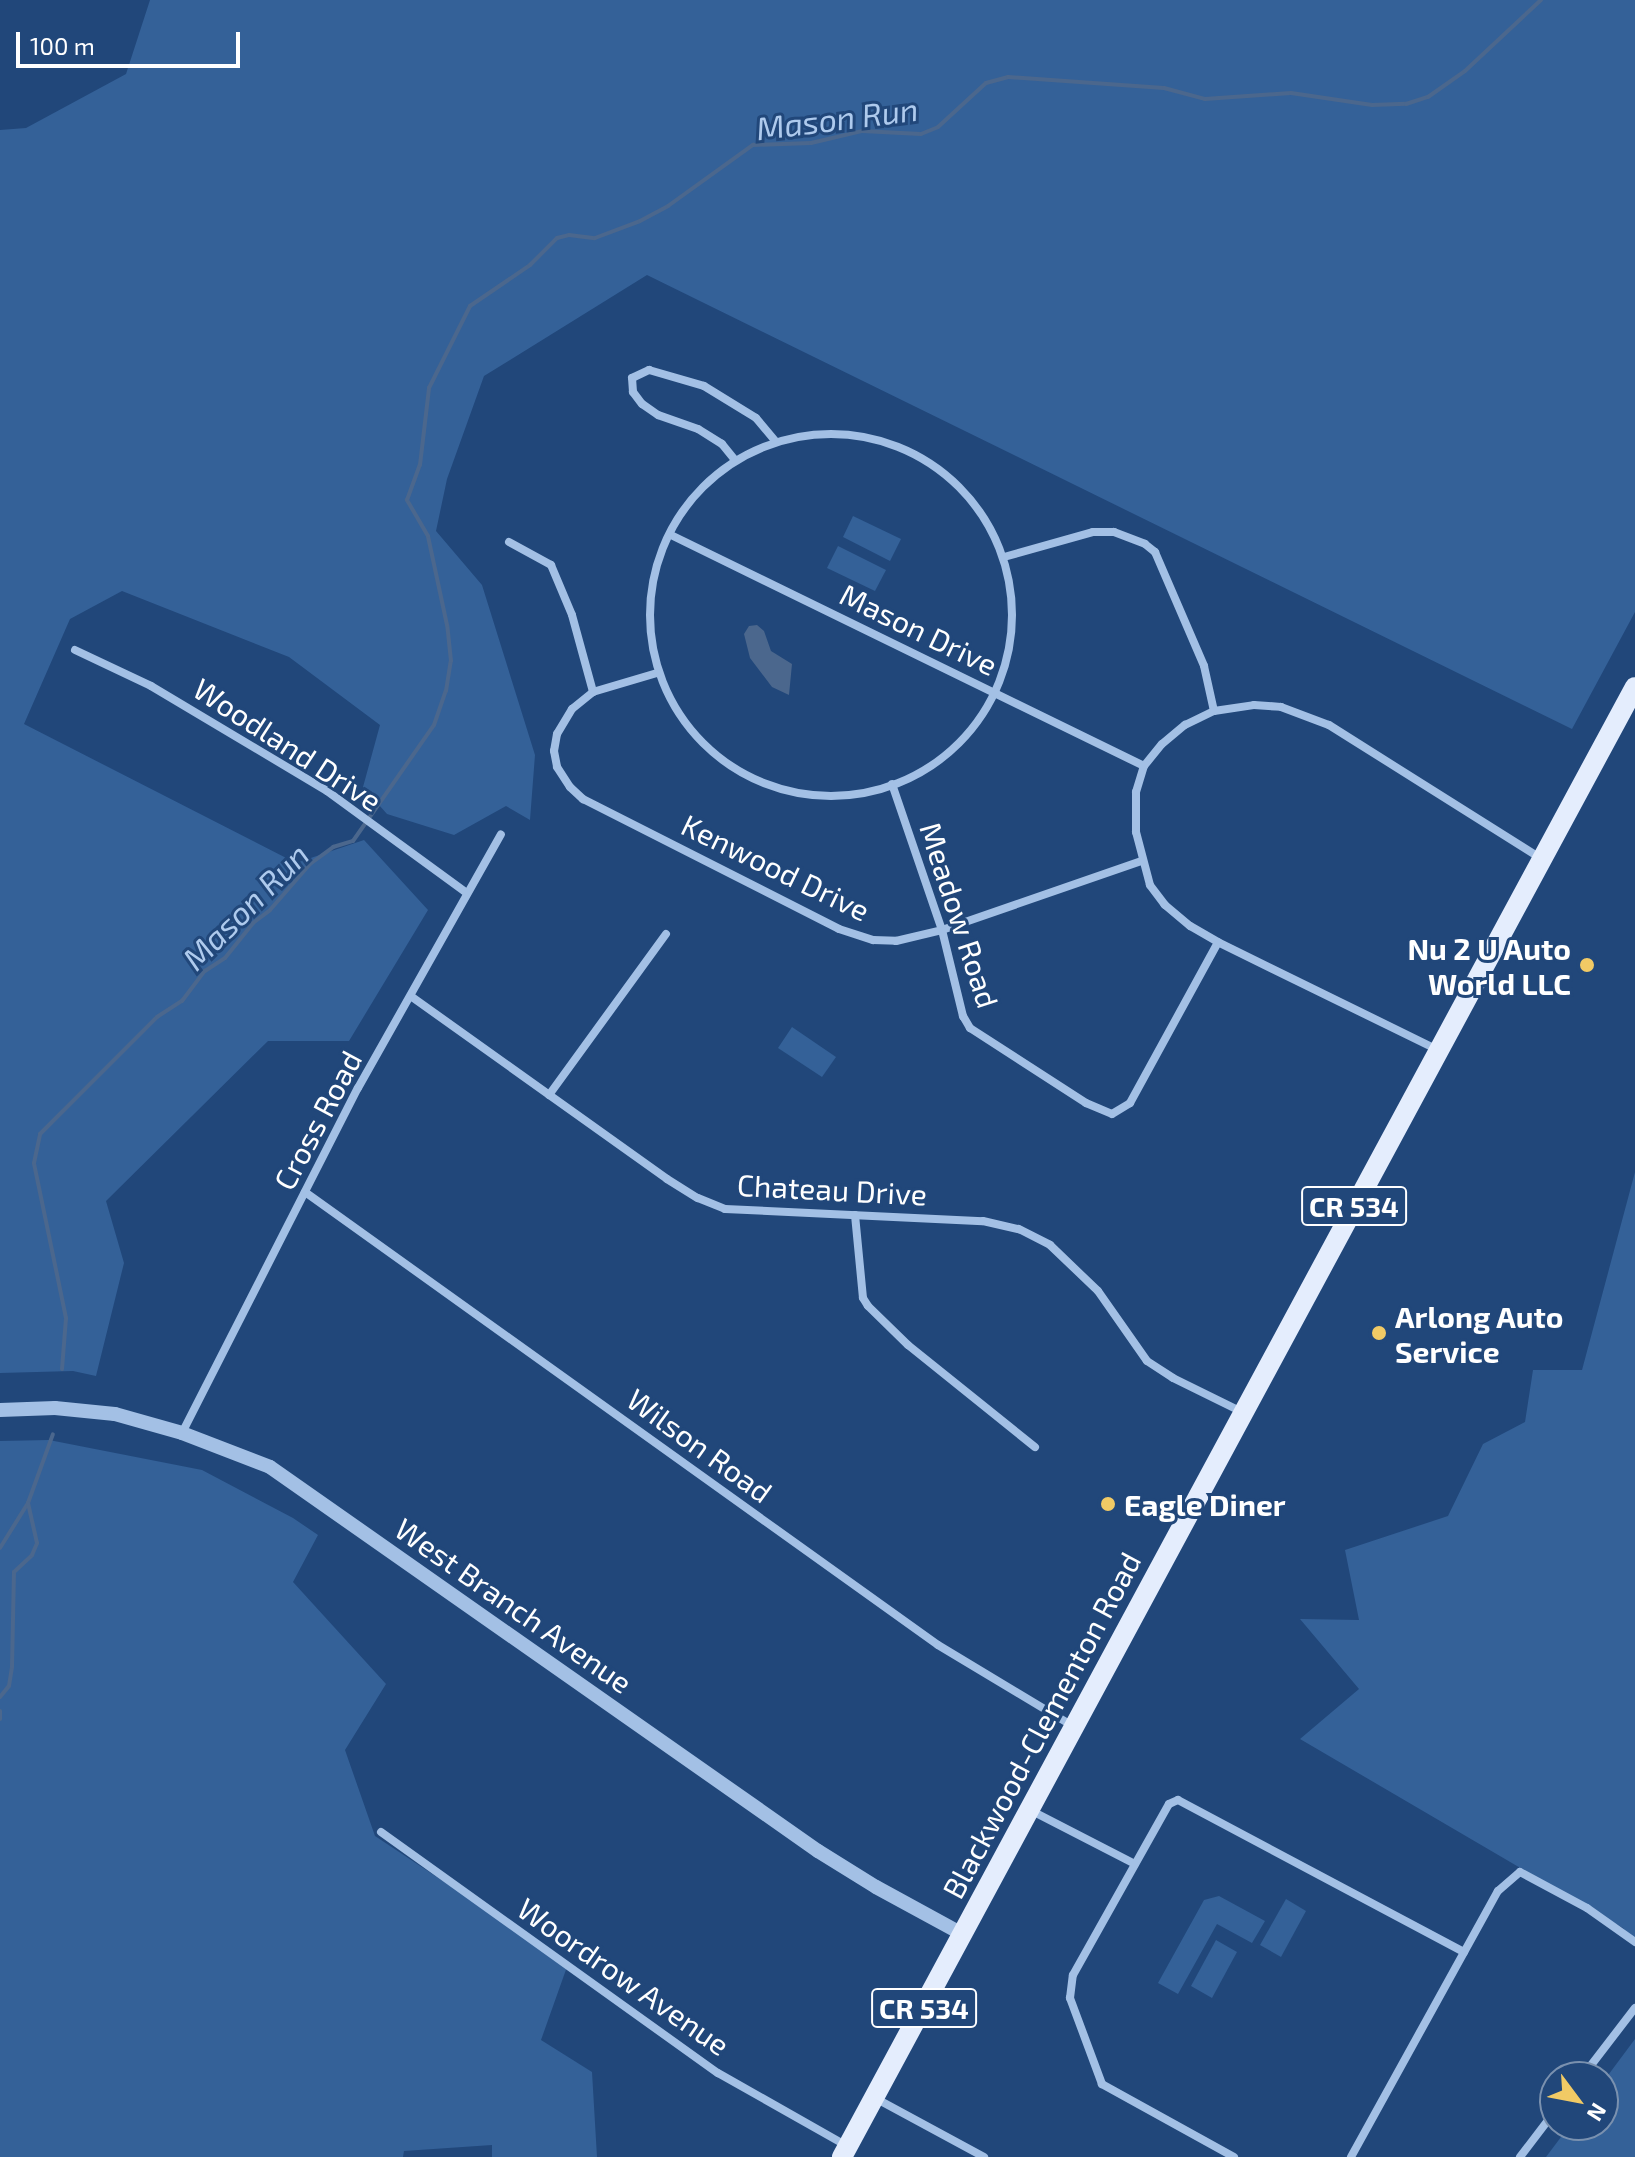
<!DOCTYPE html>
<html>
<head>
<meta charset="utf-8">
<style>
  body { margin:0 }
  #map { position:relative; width:1635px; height:2157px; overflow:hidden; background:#21477a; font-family:"Exo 2",sans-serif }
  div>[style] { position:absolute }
  .green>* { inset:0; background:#346198 }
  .water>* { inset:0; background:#4b678d }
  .stream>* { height:4px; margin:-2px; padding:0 2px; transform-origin:2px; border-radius:2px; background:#4b678d }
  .minor>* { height:8px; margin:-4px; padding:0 4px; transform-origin:4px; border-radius:4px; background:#a3c0e5 }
  .minor>.ring { margin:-4px; padding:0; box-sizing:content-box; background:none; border:8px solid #a3c0e5; border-radius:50% }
  .tertiary>* { height:14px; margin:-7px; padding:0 7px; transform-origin:7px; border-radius:7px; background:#a3c0e5 }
  .primary>* { height:20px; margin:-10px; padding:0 10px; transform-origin:10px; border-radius:10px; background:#e4edfd }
  .dots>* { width:22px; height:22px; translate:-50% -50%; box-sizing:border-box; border:4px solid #21477a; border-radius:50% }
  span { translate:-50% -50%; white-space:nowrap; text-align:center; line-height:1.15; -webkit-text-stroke:6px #21477a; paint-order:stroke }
  .shield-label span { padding:2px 6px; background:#21477a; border:2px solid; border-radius:6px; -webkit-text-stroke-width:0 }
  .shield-label { font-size:28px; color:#fff; font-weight:700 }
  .street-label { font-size:30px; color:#fff }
  .poi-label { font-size:30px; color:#fff; font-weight:700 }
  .right { translate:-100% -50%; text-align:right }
  .left { translate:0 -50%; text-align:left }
  .water-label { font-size:32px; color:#aecaed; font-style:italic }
  .north { position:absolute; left:1539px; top:2061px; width:80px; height:80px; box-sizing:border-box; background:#21477a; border:2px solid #7a91af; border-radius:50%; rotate:122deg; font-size:22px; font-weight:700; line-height:32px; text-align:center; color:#fff }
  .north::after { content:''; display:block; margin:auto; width:28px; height:36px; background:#f1ca65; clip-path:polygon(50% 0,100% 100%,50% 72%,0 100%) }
  .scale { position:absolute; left:16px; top:32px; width:224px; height:36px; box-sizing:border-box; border:4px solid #fff; border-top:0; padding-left:10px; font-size:24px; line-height:28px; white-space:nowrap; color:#fff; -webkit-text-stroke:6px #21477a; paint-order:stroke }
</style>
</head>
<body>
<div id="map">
  <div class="green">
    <i style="clip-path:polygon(150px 0,1635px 0,1635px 612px,1572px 729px,647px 275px,484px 376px,447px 479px,436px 531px,482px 585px,535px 755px,530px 820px,506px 806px,454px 835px,387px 814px,363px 787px,380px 725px,289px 657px,122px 591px,70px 619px,24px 724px,296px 863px,364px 840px,428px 910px,349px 1041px,268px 1041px,106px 1201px,124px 1263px,96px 1376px,73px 1371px,0 1373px,0 130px,26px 128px,126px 74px)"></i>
    <i style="clip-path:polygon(853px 516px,901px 539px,890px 561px,843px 537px)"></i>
    <i style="clip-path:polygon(838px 546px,886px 570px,875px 591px,827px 568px)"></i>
    <i style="clip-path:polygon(792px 1027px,836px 1057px,822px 1077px,778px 1048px)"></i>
    <i style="clip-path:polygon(1635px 1172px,1635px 1942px,1623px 1928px,1300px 1739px,1359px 1689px,1300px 1619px,1359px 1620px,1345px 1550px,1448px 1516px,1483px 1444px,1525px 1422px,1533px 1370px,1582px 1370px)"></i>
    <i style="clip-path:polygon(49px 1440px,202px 1470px,293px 1518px,318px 1535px,293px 1582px,386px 1684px,345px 1750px,375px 1836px,568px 1964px,541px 2040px,592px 2072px,597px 2157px,492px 2157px,492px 2145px,404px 2151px,403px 2157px,0 2157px,0 1441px)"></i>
    <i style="clip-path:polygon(1219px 1896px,1265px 1921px,1252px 1943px,1217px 1924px,1178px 1994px,1158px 1983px,1204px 1900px)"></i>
    <i style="clip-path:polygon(1286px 1899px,1306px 1911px,1281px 1957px,1260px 1945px)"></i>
    <i style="clip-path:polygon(1216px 1940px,1237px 1952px,1212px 1998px,1191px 1986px)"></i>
    <i style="clip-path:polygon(1635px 2039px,1635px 2157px,1546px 2157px,1570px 2125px,1603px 2125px,1603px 2082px)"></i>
  </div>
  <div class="water">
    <i style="clip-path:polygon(757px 625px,764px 631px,771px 651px,792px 664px,789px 695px,772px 687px,750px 658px,744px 634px,749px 626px)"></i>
  </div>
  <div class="stream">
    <i style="left:62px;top:1369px;width:51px;rotate:-85.5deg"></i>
    <i style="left:66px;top:1318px;width:158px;rotate:-101.7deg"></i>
    <i style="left:34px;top:1163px;width:30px;rotate:-78deg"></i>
    <i style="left:40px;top:1134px;width:165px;rotate:-45deg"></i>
    <i style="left:157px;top:1017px;width:30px;rotate:-33deg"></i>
    <i style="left:182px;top:1001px;width:38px;rotate:-53deg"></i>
    <i style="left:205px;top:971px;width:24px;rotate:-33deg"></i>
    <i style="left:225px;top:958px;width:45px;rotate:-51.3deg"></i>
    <i style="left:253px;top:923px;width:21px;rotate:-37deg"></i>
    <i style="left:270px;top:910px;width:61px;rotate:-49deg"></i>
    <i style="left:310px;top:864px;width:29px;rotate:-36deg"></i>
    <i style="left:333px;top:847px;width:21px;rotate:-17deg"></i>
    <i style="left:353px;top:841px;width:141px;rotate:-55.1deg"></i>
    <i style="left:434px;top:725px;width:36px;rotate:-71deg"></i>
    <i style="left:446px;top:691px;width:30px;rotate:-81deg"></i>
    <i style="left:451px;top:661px;width:36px;rotate:-96deg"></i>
    <i style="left:447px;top:625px;width:91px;rotate:-102.1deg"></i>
    <i style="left:428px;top:536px;width:42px;rotate:-120.3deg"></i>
    <i style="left:407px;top:500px;width:37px;rotate:-70deg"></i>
    <i style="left:420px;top:465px;width:78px;rotate:-83.3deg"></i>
    <i style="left:429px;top:388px;width:92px;rotate:-63.4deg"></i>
    <i style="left:470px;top:306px;width:73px;rotate:-34.3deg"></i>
    <i style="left:530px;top:265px;width:38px;rotate:-45deg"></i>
    <i style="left:557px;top:238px;width:12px;rotate:-14deg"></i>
    <i style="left:569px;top:235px;width:26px;rotate:7deg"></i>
    <i style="left:595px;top:238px;width:48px;rotate:-20.7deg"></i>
    <i style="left:640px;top:221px;width:32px;rotate:-28deg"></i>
    <i style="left:668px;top:206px;width:105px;rotate:-35.7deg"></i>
    <i style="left:753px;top:145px;width:58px;rotate:-2deg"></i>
    <i style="left:811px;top:143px;width:52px;rotate:-13.2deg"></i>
    <i style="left:862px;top:131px;width:59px;rotate:2.9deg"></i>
    <i style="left:921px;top:134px;width:18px;rotate:-22deg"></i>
    <i style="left:938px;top:127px;width:65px;rotate:-42.5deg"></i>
    <i style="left:986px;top:83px;width:23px;rotate:-15deg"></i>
    <i style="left:1008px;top:77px;width:156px;rotate:4deg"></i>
    <i style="left:1164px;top:88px;width:42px;rotate:15deg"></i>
    <i style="left:1205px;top:99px;width:86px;rotate:-4deg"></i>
    <i style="left:1291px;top:93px;width:82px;rotate:8.4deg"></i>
    <i style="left:1372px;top:105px;width:34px;rotate:-2deg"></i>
    <i style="left:1406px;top:104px;width:23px;rotate:-18deg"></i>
    <i style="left:1428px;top:97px;width:45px;rotate:-35.1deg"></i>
    <i style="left:1465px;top:71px;width:104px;rotate:-43.1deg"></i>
    <i style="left:0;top:1548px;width:53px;rotate:-58.1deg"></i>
    <i style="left:28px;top:1503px;width:73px;rotate:-70.1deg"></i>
    <i style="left:0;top:1697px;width:14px;rotate:-51deg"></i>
    <i style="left:9px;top:1686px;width:19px;rotate:-81deg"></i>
    <i style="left:12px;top:1667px;width:95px;rotate:-88.8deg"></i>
    <i style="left:14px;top:1572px;width:25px;rotate:-43deg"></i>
    <i style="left:32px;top:1555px;width:13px;rotate:-67deg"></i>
    <i style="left:37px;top:1543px;width:41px;rotate:-102.7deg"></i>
    <i style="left:0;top:1711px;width:8px;rotate:90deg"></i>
  </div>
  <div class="minor">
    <i class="ring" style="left:650px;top:434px;width:354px;height:354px"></i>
    <i style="left:735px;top:460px;width:21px;rotate:-129deg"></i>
    <i style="left:722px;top:444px;width:28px;rotate:-148deg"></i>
    <i style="left:698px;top:429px;width:42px;rotate:-160.7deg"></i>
    <i style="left:658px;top:415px;width:19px;rotate:-145deg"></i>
    <i style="left:642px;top:404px;width:15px;rotate:-127deg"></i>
    <i style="left:633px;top:392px;width:14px;rotate:-94deg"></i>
    <i style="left:632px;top:378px;width:19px;rotate:-25deg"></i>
    <i style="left:649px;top:370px;width:57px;rotate:16.2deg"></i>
    <i style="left:704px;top:386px;width:61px;rotate:31.6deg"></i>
    <i style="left:756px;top:418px;width:30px;rotate:50deg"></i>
    <i style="left:673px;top:536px;width:524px;rotate:26.03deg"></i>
    <i style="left:509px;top:542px;width:48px;rotate:28.7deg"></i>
    <i style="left:551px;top:565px;width:54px;rotate:67.2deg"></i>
    <i style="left:572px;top:615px;width:80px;rotate:74.7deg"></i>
    <i style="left:1004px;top:557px;width:92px;rotate:-15.7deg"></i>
    <i style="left:1093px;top:532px;width:21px"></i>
    <i style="left:1114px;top:532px;width:33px;rotate:21deg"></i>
    <i style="left:1145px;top:544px;width:13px;rotate:39deg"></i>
    <i style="left:1155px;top:552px;width:124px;rotate:66.7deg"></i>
    <i style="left:1204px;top:666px;width:46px;rotate:77.5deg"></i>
    <i style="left:75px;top:650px;width:84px;rotate:25.3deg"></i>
    <i style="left:151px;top:686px;width:205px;rotate:30.8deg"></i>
    <i style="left:327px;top:791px;width:173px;rotate:36.1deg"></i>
    <i style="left:657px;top:673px;width:67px;rotate:163.5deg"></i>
    <i style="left:593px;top:692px;width:27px;rotate:141deg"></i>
    <i style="left:572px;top:709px;width:29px;rotate:121deg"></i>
    <i style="left:557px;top:734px;width:17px;rotate:100deg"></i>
    <i style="left:554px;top:751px;width:16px;rotate:79deg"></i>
    <i style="left:557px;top:767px;width:24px;rotate:57deg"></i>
    <i style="left:570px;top:787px;width:18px;rotate:43deg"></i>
    <i style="left:583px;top:799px;width:287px;rotate:26.9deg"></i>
    <i style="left:839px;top:929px;width:36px;rotate:18deg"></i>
    <i style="left:873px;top:940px;width:23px;rotate:2deg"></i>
    <i style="left:896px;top:941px;width:47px;rotate:-13.4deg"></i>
    <i style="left:942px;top:930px;width:211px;rotate:-19.1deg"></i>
    <i style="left:892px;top:784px;width:154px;rotate:71.1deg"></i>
    <i style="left:942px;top:930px;width:89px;rotate:76.3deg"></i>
    <i style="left:963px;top:1016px;width:14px;rotate:60deg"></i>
    <i style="left:970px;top:1028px;width:138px;rotate:32.9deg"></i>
    <i style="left:1086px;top:1103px;width:28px;rotate:23deg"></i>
    <i style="left:1112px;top:1114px;width:21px;rotate:-31deg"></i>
    <i style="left:1130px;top:1103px;width:183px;rotate:-61.3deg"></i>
    <i style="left:412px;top:997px;width:313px;rotate:35.5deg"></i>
    <i style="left:667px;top:1179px;width:36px;rotate:32deg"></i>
    <i style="left:698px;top:1198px;width:29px;rotate:22deg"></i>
    <i style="left:725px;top:1209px;width:258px;rotate:2.7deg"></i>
    <i style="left:983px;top:1221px;width:37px;rotate:13deg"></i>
    <i style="left:1019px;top:1229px;width:35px;rotate:27deg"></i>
    <i style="left:1050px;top:1245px;width:66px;rotate:43.8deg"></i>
    <i style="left:1098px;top:1291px;width:85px;rotate:55deg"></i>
    <i style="left:1147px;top:1361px;width:31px;rotate:33deg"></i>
    <i style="left:1173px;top:1378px;width:77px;rotate:26.2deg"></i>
    <i style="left:1438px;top:1050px;width:245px;rotate:-153.9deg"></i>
    <i style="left:1218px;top:942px;width:32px;rotate:-150deg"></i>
    <i style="left:1190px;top:926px;width:33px;rotate:-140deg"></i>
    <i style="left:1165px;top:905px;width:25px;rotate:-127deg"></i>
    <i style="left:1150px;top:885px;width:55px;rotate:-104.8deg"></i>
    <i style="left:1136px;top:832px;width:40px;rotate:-90deg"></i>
    <i style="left:1136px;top:792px;width:27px;rotate:-73deg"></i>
    <i style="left:1144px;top:766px;width:28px;rotate:-51deg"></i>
    <i style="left:1162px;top:744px;width:30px;rotate:-40deg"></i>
    <i style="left:1185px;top:725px;width:32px;rotate:-26deg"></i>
    <i style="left:1214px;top:711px;width:40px;rotate:-8.5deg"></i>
    <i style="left:1254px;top:705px;width:27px;rotate:4deg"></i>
    <i style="left:1281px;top:707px;width:51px;rotate:20.6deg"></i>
    <i style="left:1329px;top:725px;width:249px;rotate:32.2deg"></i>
    <i style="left:549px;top:1095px;width:199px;rotate:-54deg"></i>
    <i style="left:305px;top:1192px;width:778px;rotate:35.59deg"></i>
    <i style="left:938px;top:1645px;width:157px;rotate:31deg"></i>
    <i style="left:855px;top:1215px;width:83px;rotate:84.5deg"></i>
    <i style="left:863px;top:1298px;width:9px;rotate:58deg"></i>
    <i style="left:868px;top:1306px;width:56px;rotate:44.3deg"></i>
    <i style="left:908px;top:1345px;width:163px;rotate:38.8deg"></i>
    <i style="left:182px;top:1433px;width:387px;rotate:-63deg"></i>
    <i style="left:358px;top:1088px;width:291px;rotate:-60.6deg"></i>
    <i style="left:1030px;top:1810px;width:118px;rotate:27.2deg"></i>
    <i style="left:381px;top:1832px;width:414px;rotate:35.6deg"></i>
    <i style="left:718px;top:2073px;width:148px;rotate:29.5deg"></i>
    <i style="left:1582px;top:2077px;width:87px;rotate:-52.5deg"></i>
    <i style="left:875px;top:2098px;width:124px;rotate:28.4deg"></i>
    <i style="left:1234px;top:2157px;width:151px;rotate:-151.1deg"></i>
    <i style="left:1102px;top:2084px;width:92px;rotate:-110.4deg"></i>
    <i style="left:1070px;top:1998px;width:23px;rotate:-83deg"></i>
    <i style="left:1073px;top:1975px;width:196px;rotate:-60.7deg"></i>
    <i style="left:1169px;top:1804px;width:10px;rotate:-24deg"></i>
    <i style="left:1178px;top:1800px;width:324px;rotate:28deg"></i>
    <i style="left:1351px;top:2157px;width:304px;rotate:-61.1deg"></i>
    <i style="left:1498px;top:1891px;width:29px;rotate:-41deg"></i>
    <i style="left:1520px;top:1872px;width:76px;rotate:28.2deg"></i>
    <i style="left:1587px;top:1908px;width:59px;rotate:35.3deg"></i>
    <i style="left:1520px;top:2157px;width:58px;rotate:-52.7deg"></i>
  </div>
  <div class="tertiary">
    <i style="left:0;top:1410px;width:55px;rotate:-2.1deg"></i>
    <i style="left:55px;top:1408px;width:60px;rotate:5.7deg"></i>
    <i style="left:115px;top:1414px;width:70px;rotate:15.8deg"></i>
    <i style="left:182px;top:1433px;width:94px;rotate:21.1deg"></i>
    <i style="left:270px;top:1467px;width:669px;rotate:35.02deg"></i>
    <i style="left:818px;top:1851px;width:68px;rotate:31.8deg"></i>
    <i style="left:876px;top:1887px;width:100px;rotate:28.6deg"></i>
  </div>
  <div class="primary">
    <i style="left:842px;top:2157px;width:1670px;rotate:-61.66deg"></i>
  </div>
  <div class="dots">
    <i style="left:1587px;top:965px;background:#f1ca65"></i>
    <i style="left:1379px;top:1333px;background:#f1ca65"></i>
    <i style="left:1108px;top:1504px;background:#f1ca65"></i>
  </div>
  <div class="shield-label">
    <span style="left:1354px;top:1206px">CR 534</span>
    <span style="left:924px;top:2008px">CR 534</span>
  </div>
  <div class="street-label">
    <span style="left:919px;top:629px;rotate:26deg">Mason Drive</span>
    <span style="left:288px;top:744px;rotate:33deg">Woodland Drive</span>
    <span style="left:776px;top:867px;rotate:26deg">Kenwood Drive</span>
    <span style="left:960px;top:915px;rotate:72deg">Meadow Road</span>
    <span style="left:317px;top:1120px;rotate:-62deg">Cross Road</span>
    <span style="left:832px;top:1189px;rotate:3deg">Chateau Drive</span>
    <span style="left:700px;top:1445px;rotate:36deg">Wilson Road</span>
    <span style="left:514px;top:1605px;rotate:35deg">West Branch Avenue</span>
    <span style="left:1041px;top:1725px;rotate:-62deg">Blackwood-Clementon Road</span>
    <span style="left:624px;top:1976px;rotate:35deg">Woordrow Avenue</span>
  </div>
  <div class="poi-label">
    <span class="right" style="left:1571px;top:965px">Nu 2 U Auto<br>World LLC</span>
    <span class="left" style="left:1395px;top:1333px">Arlong Auto<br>Service</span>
    <span class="left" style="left:1124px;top:1504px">Eagle Diner</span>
  </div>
  <div class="water-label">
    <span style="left:837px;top:118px;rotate:-7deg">Mason Run</span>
    <span style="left:245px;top:906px;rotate:-45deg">Mason Run</span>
  </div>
  <div class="north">N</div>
  <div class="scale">100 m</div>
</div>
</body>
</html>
